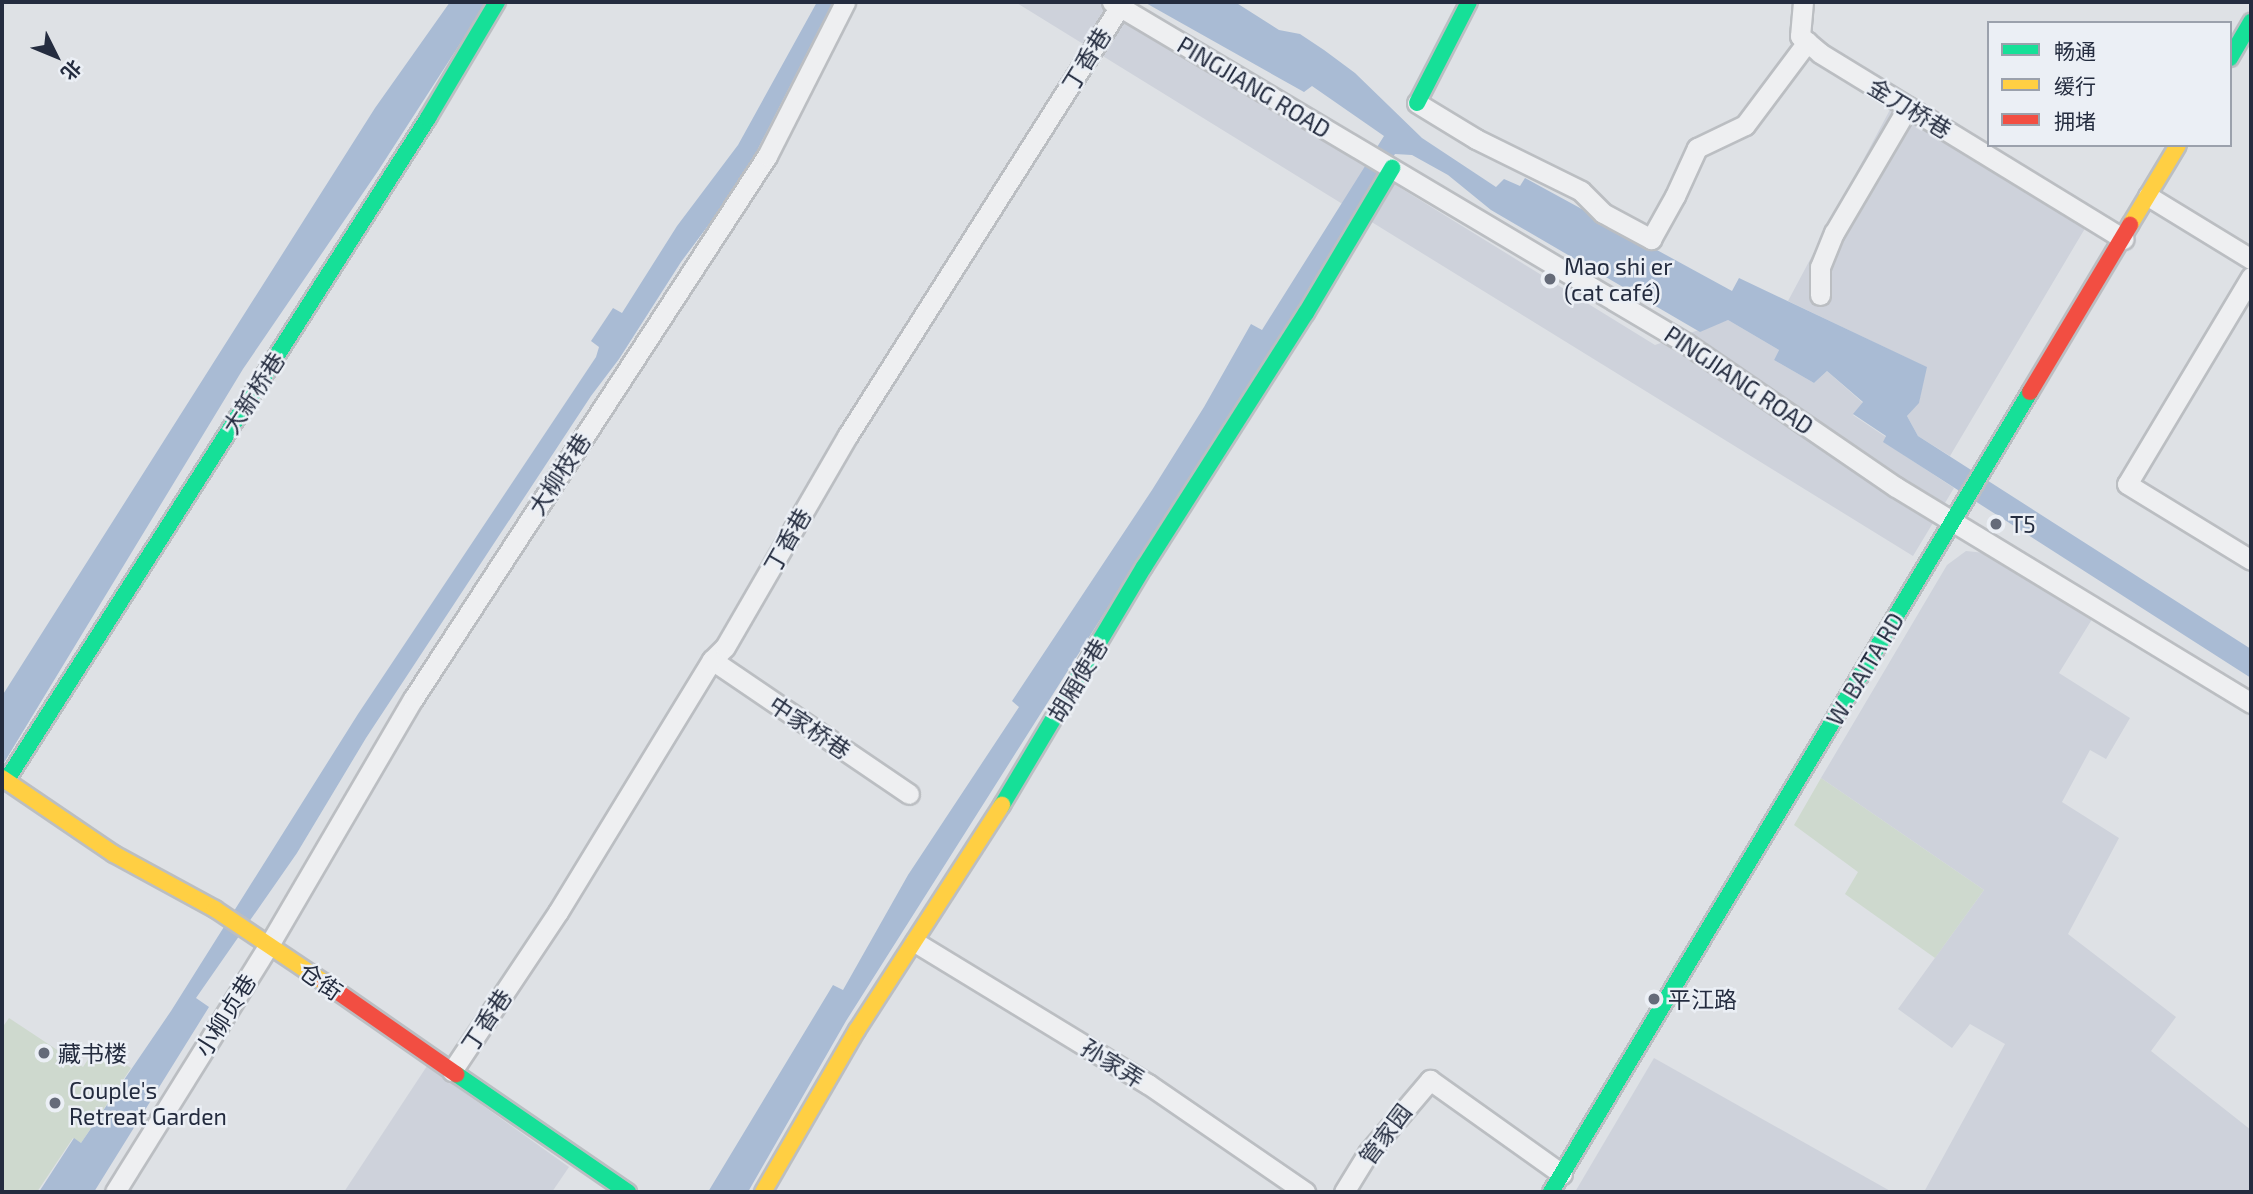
<!DOCTYPE html>
<html>
<head>
<meta charset="utf-8">
<style>
  body { margin:0 }
  #map { position:relative; width:2253px; height:1194px; overflow:hidden; background:#dee1e5; font-family:"Exo 2","Noto Sans SC",sans-serif }
  div>[style] { position:absolute }
  .built>* { inset:0; background:#ced2db }
  .green>* { inset:0; background:#ced9ce }
  .water>* { inset:0; background:#a9bbd4 }
  .roads { filter:drop-shadow(2px 0 #bbbec2) drop-shadow(-2px 0 #bbbec2) drop-shadow(0 2px #bbbec2) drop-shadow(0 -2px #bbbec2) }
  .street>* { height:19px; margin:-9.5px; padding:0 9.5px; transform-origin:9.5px; border-radius:9.5px; background:#eeeff1 }
  .fast>* { height:16px; margin:-8px; padding:0 8px; transform-origin:8px; border-radius:8px; background:#16e098 }
  .slow>* { height:16px; margin:-8px; padding:0 8px; transform-origin:8px; border-radius:8px; background:#ffcf43 }
  .jam>* { height:16px; margin:-8px; padding:0 8px; transform-origin:8px; border-radius:8px; background:#f24e42 }
  .dots>* { width:19px; height:19px; translate:-50% -50%; box-sizing:border-box; border:4px solid #ebeff5; border-radius:50% }
  span { translate:-50% -50%; white-space:nowrap; text-align:center; line-height:1.15; -webkit-text-stroke:5px #ebeff5; paint-order:stroke }
  .street-label { font-size:23px; color:#242c3f }
  .poi-label { font-size:23px; color:#242c3f }
  .left { translate:0 -50%; text-align:left }
  .frame { position:absolute; inset:0; border:4px solid #242c3f; pointer-events:none }
  .legend { position:absolute; left:1987px; top:21px; width:245px; height:126px; box-sizing:border-box; background:#ebeff5; border:2px solid #9ba1ac; margin:0; padding:9px 12px; list-style:none; font-size:21px; color:#242c3f }
  .legend li { display:flex; align-items:center; gap:14px; height:35px }
  .legend b { width:35px; border:2px solid #9ba1ac }
  .north { position:absolute; left:21px; top:21px; width:70px; height:70px; -webkit-text-stroke:5px #ebeff5; paint-order:stroke; rotate:133deg; font-size:19px; font-weight:700; line-height:28px; text-align:center; color:#242c3f }
  .north::after { content:''; display:block; margin:auto; width:24px; height:32px; background:#242c3f; clip-path:polygon(50% 0,100% 100%,50% 72%,0 100%) }
</style>
</head>
<body>
<div id="map">
  <div class="built">
    <i style="clip-path:polygon(1015px 2px,1099px 2px,1655px 345px,1728px 320px,1779px 350px,1774px 360px,1814px 383px,1827px 371px,1863px 403px,1853px 415px,1886px 437px,1884px 442px,1954px 488px,1913px 556px)"></i>
    <i style="clip-path:polygon(1893px 104px,2087px 225px,1950px 456px,1918px 436px,1907px 416px,1919px 402px,1926px 367px,1788px 301px)"></i>
    <i style="clip-path:polygon(1966px 551px,1985px 553px,2094px 616px,2059px 673px,2130px 718px,2106px 759px,2090px 750px,2062px 802px,2119px 838px,2068px 934px,2176px 1017px,2151px 1051px,2251px 1130px,2251px 1192px,1924px 1192px,2005px 1044px,1970px 1024px,1952px 1048px,1898px 1009px,1984px 890px,1821px 778px,1947px 565px)"></i>
    <i style="clip-path:polygon(1654px 1058px,1892px 1192px,1575px 1192px)"></i>
    <i style="clip-path:polygon(427px 1066px,569px 1167px,552px 1192px,344px 1192px)"></i>
  </div>
  <div class="green">
    <i style="clip-path:polygon(1821px 778px,1984px 890px,1935px 958px,1845px 894px,1858px 872px,1794px 825px)"></i>
    <i style="clip-path:polygon(9px 1018px,83px 1067px,97px 1046px,131px 1068px,81px 1143px,73px 1138px,37px 1192px,2px 1192px,2px 1028px)"></i>
  </div>
  <div class="water">
    <i style="clip-path:polygon(450px 2px,487px 2px,378px 171px,243px 369px,2px 766px,2px 696px,375px 108px)"></i>
    <i style="clip-path:polygon(817px 2px,833px 2px,742px 180px,681px 262px,619px 359px,591px 396px,366px 738px,297px 853px,196px 998px,209px 1007px,94px 1192px,39px 1192px,74px 1138px,81px 1143px,171px 1011px,358px 714px,596px 357px,599px 347px,591px 341px,613px 308px,622px 313px,677px 226px,738px 145px)"></i>
    <i style="clip-path:polygon(1144px 2px,1235px 2px,1279px 30px,1300px 34px,1324px 50px,1355px 73px,1422px 138px,1496px 187px,1504px 179px,1520px 186px,1525px 178px,1732px 291px,1739px 278px,1927px 367px,1919px 403px,1907px 416px,1918px 436px,2251px 649px,2251px 678px,1883px 442px,1886px 436px,1853px 414px,1863px 402px,1827px 371px,1814px 383px,1774px 360px,1779px 350px,1728px 320px,1700px 332px,1491px 210px,1448px 175px,1412px 155px,1395px 154px,846px 1021px,748px 1192px,708px 1192px,833px 985px,843px 990px,908px 875px,1019px 707px,1012px 701px,1152px 490px,1204px 407px,1251px 324px,1262px 330px,1384px 136px,1312px 86px,1304px 92px)"></i>
  </div>
  <div class="roads">
    <div class="street">
      <i style="left:1112px;top:2px;width:669px;rotate:30.74deg"></i>
      <i style="left:1687px;top:344px;width:253px;rotate:34.4deg"></i>
      <i style="left:1896px;top:487px;width:416px;rotate:31.3deg"></i>
      <i style="left:1803px;top:2px;width:34px;rotate:95deg"></i>
      <i style="left:1800px;top:36px;width:26px;rotate:40deg"></i>
      <i style="left:1820px;top:53px;width:356px;rotate:31.5deg"></i>
      <i style="left:1417px;top:103px;width:69px;rotate:31.4deg"></i>
      <i style="left:1476px;top:139px;width:117px;rotate:26.3deg"></i>
      <i style="left:1581px;top:191px;width:31px;rotate:45deg"></i>
      <i style="left:1603px;top:213px;width:55px;rotate:28.4deg"></i>
      <i style="left:1651px;top:239px;width:49px;rotate:-60.8deg"></i>
      <i style="left:1675px;top:196px;width:53px;rotate:-65.4deg"></i>
      <i style="left:1697px;top:148px;width:53px;rotate:-25.6deg"></i>
      <i style="left:1745px;top:125px;width:104px;rotate:-53.2deg"></i>
      <i style="left:2148px;top:196px;width:121px;rotate:31.5deg"></i>
      <i style="left:2251px;top:277px;width:241px;rotate:120.9deg"></i>
      <i style="left:2127px;top:484px;width:145px;rotate:31.5deg"></i>
      <i style="left:1820px;top:295px;width:28px;rotate:-90deg"></i>
      <i style="left:1820px;top:267px;width:37px;rotate:-68deg"></i>
      <i style="left:1834px;top:233px;width:146px;rotate:-59.6deg"></i>
      <i style="left:712px;top:660px;width:238px;rotate:34.2deg"></i>
      <i style="left:915px;top:942px;width:273px;rotate:31.4deg"></i>
      <i style="left:1148px;top:1084px;width:191px;rotate:34.5deg"></i>
      <i style="left:452px;top:1071px;width:191px;rotate:-56.3deg"></i>
      <i style="left:558px;top:912px;width:295px;rotate:-58.6deg"></i>
      <i style="left:712px;top:660px;width:18px;rotate:-45deg"></i>
      <i style="left:725px;top:647px;width:245px;rotate:-59.9deg"></i>
      <i style="left:848px;top:435px;width:508px;rotate:-57.62deg"></i>
      <i style="left:115px;top:1192px;width:291px;rotate:-58.1deg"></i>
      <i style="left:269px;top:945px;width:285px;rotate:-59.7deg"></i>
      <i style="left:413px;top:699px;width:648px;rotate:-56.9deg"></i>
      <i style="left:767px;top:156px;width:173px;rotate:-63.1deg"></i>
      <i style="left:1344px;top:1192px;width:46px;rotate:-58.4deg"></i>
      <i style="left:1368px;top:1153px;width:96px;rotate:-49.7deg"></i>
      <i style="left:1430px;top:1080px;width:162px;rotate:35.5deg"></i>
    </div>
    <div class="fast">
      <i style="left:2230px;top:58px;width:42px;rotate:-59.7deg"></i>
      <i style="left:1417px;top:103px;width:114px;rotate:-62.8deg"></i>
      <i style="left:6px;top:781px;width:786px;rotate:-57.52deg"></i>
      <i style="left:428px;top:118px;width:135px;rotate:-59.3deg"></i>
      <i style="left:1002px;top:805px;width:277px;rotate:-59.2deg"></i>
      <i style="left:1144px;top:567px;width:301px;rotate:-57.5deg"></i>
      <i style="left:1306px;top:313px;width:169px;rotate:-59.3deg"></i>
      <i style="left:456px;top:1074px;width:209px;rotate:34.5deg"></i>
      <i style="left:1551px;top:1192px;width:932px;rotate:-59.09deg"></i>
    </div>
    <div class="slow">
      <i style="left:2130px;top:225px;width:93px;rotate:-59deg"></i>
      <i style="left:2px;top:778px;width:135px;rotate:34.2deg"></i>
      <i style="left:114px;top:854px;width:115px;rotate:28.6deg"></i>
      <i style="left:215px;top:909px;width:133px;rotate:33.9deg"></i>
      <i style="left:763px;top:1192px;width:187px;rotate:-59.9deg"></i>
      <i style="left:857px;top:1030px;width:268px;rotate:-57.2deg"></i>
    </div>
    <div class="jam">
      <i style="left:2030px;top:392px;width:195px;rotate:-59.1deg"></i>
      <i style="left:325px;top:983px;width:160px;rotate:34.8deg"></i>
    </div>
  </div>
  <div class="dots">
    <i style="left:1550px;top:279px;background:#656b79"></i>
    <i style="left:1996px;top:524px;background:#656b79"></i>
    <i style="left:1654px;top:999px;background:#656b79"></i>
    <i style="left:44px;top:1053px;background:#656b79"></i>
    <i style="left:55px;top:1103px;background:#656b79"></i>
  </div>
  <div class="street-label">
    <span style="left:1086px;top:59px;rotate:-58deg">丁香巷</span>
    <span style="left:1254px;top:87px;rotate:31deg">PINGJIANG ROAD</span>
    <span style="left:1910px;top:108px;rotate:31deg">金刀桥巷</span>
    <span style="left:1739px;top:380px;rotate:34deg">PINGJIANG ROAD</span>
    <span style="left:253px;top:393px;rotate:-57deg">大新桥巷</span>
    <span style="left:559px;top:474px;rotate:-57deg">大柳枝巷</span>
    <span style="left:787px;top:540px;rotate:-60deg">丁香巷</span>
    <span style="left:1865px;top:669px;rotate:-59deg">W. BAITA RD</span>
    <span style="left:1077px;top:680px;rotate:-59deg">胡厢使巷</span>
    <span style="left:810px;top:727px;rotate:34deg">中家桥巷</span>
    <span style="left:321px;top:981px;rotate:35deg">仓街</span>
    <span style="left:225px;top:1015px;rotate:-58deg">小柳贞巷</span>
    <span style="left:486px;top:1020px;rotate:-56deg">丁香巷</span>
    <span style="left:1113px;top:1063px;rotate:32deg">孙家弄</span>
    <span style="left:1385px;top:1134px;rotate:-53deg">管家园</span>
  </div>
  <div class="poi-label">
    <span class="left" style="left:1564px;top:279px">Mao shi er<br>(cat café)</span>
    <span class="left" style="left:2010px;top:524px">T5</span>
    <span class="left" style="left:1668px;top:999px">平江路</span>
    <span class="left" style="left:58px;top:1053px">藏书楼</span>
    <span class="left" style="left:69px;top:1103px">Couple's<br>Retreat Garden</span>
  </div>
  <div class="frame"></div>
  <ul class="legend">
  <li><b style="height:9px;background:#16e098"></b>畅通</li>
  <li><b style="height:9px;background:#ffcf43"></b>缓行</li>
  <li><b style="height:9px;background:#f24e42"></b>拥堵</li>
  </ul>
  <div class="north">北</div>
</div>
</body>
</html>
